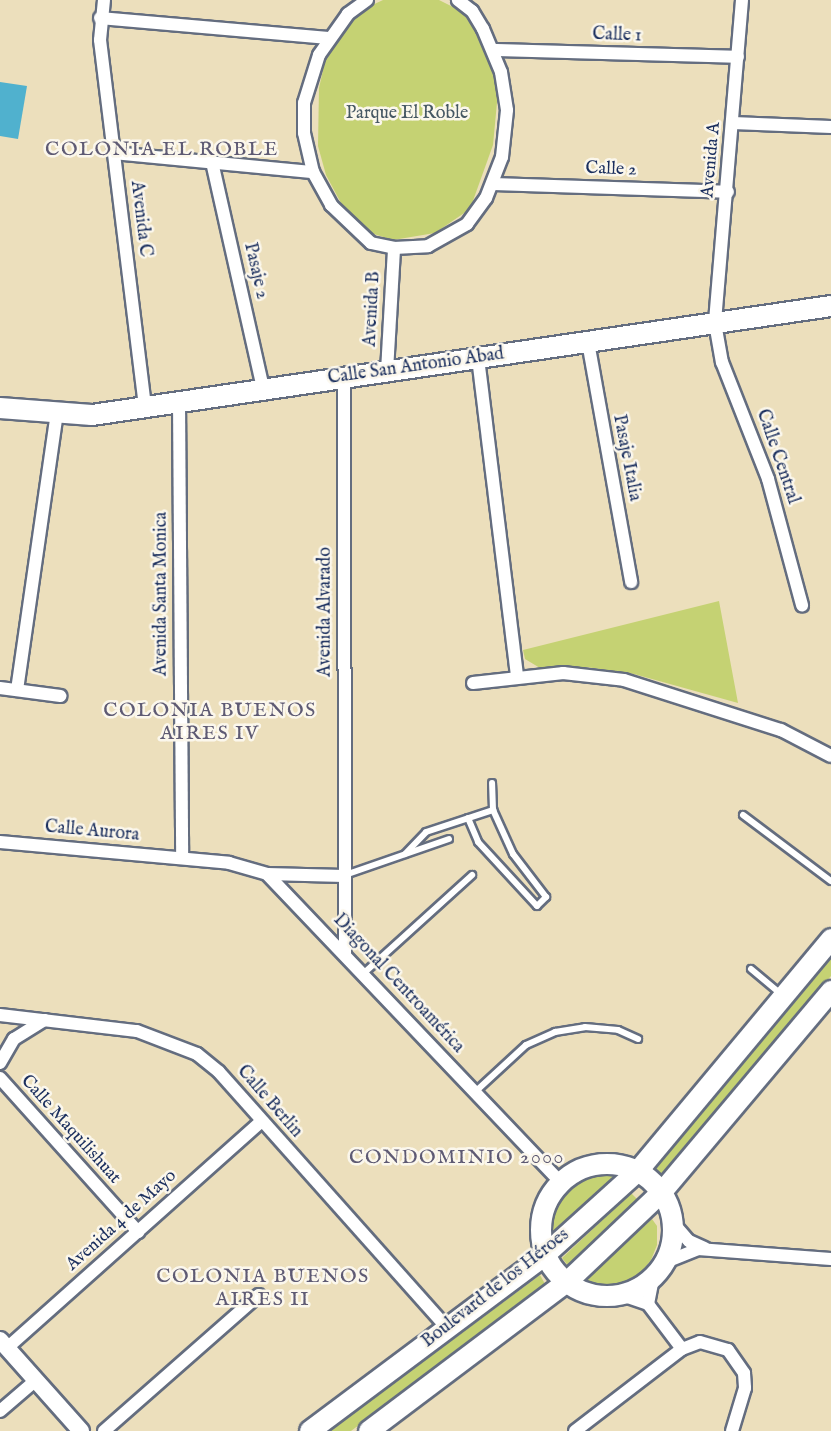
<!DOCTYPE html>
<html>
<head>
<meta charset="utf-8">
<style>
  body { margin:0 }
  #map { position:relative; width:831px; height:1431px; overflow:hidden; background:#ecdfbc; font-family:"IM FELL English",serif }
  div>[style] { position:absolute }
  .green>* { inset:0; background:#c5d273 }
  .water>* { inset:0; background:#50b1ce }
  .roads { filter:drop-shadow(2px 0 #646d7f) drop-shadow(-2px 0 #646d7f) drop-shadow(0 2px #646d7f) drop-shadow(0 -2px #646d7f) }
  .lane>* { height:6px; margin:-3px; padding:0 3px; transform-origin:3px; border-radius:3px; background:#fff }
  .street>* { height:12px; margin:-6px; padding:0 6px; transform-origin:6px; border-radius:6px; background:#fff }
  .secondary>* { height:16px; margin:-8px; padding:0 8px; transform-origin:8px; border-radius:8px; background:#fff }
  .primary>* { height:20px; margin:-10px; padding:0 10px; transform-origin:10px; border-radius:10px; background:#fff }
  .primary>.ring { margin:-10px; padding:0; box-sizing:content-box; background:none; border:20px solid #fff; border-radius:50% }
  span { translate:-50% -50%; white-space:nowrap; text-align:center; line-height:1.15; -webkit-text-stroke:5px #fbf7ec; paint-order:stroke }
  .street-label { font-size:18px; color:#1b2f5e }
  .park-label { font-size:18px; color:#465863 }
  .neighbourhood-label { font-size:20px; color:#5e5a73; letter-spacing:1.5px }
</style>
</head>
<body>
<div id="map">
  <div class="green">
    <i style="clip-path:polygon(383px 0,439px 0,473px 17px,499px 81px,493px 145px,470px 209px,435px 233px,393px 240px,361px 230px,349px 218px,326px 175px,318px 146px,319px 88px,328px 48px,351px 15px)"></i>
    <i style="clip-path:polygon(719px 601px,738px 703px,634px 674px,586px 667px,540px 668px,525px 659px,523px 650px)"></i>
    <i style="clip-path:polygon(831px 955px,831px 976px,660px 1180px,651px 1172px)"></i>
    <i style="clip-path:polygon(606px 1171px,622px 1174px,551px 1238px,550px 1214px,556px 1198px,579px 1178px)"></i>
    <i style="clip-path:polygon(631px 1193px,640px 1202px,569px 1267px,562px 1258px)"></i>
    <i style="clip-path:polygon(652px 1219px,657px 1226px,657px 1245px,651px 1260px,640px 1274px,612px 1289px,596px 1289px,583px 1282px)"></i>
    <i style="clip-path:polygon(540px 1275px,545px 1284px,351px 1431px,329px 1431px)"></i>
  </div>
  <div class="water">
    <i style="clip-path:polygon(0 82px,27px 86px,18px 139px,0 136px)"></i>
  </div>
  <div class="roads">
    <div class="lane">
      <i style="left:743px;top:815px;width:110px;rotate:36.9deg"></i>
      <i style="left:468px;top:818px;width:26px;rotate:67deg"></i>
      <i style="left:478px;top:842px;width:87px;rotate:47.3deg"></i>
      <i style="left:537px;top:906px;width:13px;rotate:-45deg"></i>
      <i style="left:546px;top:897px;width:54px;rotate:-127.5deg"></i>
      <i style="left:513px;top:854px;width:48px;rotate:-114.4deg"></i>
      <i style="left:493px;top:810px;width:27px;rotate:-92deg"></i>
      <i style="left:405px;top:854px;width:30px;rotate:-46deg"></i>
      <i style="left:426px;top:832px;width:71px;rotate:-18.2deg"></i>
      <i style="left:345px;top:875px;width:110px;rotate:-19.1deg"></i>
      <i style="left:751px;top:969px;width:39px;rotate:40deg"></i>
      <i style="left:364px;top:973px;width:146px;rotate:-42.2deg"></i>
      <i style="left:475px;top:1092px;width:69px;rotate:-42.7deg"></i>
      <i style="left:526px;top:1045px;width:32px;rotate:-24deg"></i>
      <i style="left:555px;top:1032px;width:30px;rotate:-9deg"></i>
      <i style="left:585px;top:1027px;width:33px;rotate:5deg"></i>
      <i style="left:618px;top:1030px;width:22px;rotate:24deg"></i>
    </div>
    <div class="street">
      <i style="left:104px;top:0;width:40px;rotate:95.7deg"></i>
      <i style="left:100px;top:40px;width:369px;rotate:83deg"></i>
      <i style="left:367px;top:0;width:24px;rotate:144deg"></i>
      <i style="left:348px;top:14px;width:50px;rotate:125.3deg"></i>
      <i style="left:319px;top:55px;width:50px;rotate:107.4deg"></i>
      <i style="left:304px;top:103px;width:30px;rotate:90deg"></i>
      <i style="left:304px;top:133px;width:40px;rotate:77deg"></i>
      <i style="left:313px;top:172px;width:38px;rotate:61deg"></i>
      <i style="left:331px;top:205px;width:55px;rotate:43.5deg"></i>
      <i style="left:371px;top:243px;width:24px;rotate:12deg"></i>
      <i style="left:394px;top:248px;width:34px;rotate:-3deg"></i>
      <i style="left:428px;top:246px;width:45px;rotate:-29.4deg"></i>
      <i style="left:467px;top:224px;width:32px;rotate:-54deg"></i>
      <i style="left:486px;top:198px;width:44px;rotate:-68.7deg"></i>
      <i style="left:502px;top:157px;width:47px;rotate:-83.9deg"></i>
      <i style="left:507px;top:110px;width:38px;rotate:-99deg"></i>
      <i style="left:501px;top:72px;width:47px;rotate:-112.7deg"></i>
      <i style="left:483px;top:29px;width:21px;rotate:-121deg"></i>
      <i style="left:472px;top:11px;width:18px;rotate:-142deg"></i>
      <i style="left:742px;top:0;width:324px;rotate:94.8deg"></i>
      <i style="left:715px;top:323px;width:40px;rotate:80deg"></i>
      <i style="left:722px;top:362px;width:126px;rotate:68.5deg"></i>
      <i style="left:768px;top:479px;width:131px;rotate:74.9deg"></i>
      <i style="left:100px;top:18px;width:229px;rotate:5deg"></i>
      <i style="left:494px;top:50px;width:244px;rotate:1.6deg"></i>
      <i style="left:733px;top:123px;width:98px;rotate:2.3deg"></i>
      <i style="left:114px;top:153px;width:200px;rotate:5.5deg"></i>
      <i style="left:212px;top:162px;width:232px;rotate:77.3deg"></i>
      <i style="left:492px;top:184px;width:236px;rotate:1.9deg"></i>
      <i style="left:588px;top:342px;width:244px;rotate:79.8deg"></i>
      <i style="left:478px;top:358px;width:321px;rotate:83deg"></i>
      <i style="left:387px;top:371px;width:123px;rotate:-86.7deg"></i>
      <i style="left:344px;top:378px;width:576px;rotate:89.9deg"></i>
      <i style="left:179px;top:401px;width:457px;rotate:89.6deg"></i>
      <i style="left:473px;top:683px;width:91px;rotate:-6.3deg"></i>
      <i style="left:563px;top:673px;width:61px;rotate:6.5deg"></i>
      <i style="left:624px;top:680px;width:165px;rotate:17.7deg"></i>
      <i style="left:781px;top:730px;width:56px;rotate:27.5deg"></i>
      <i style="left:0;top:688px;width:61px;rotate:7.6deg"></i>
      <i style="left:17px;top:690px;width:279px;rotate:-81.8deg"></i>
      <i style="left:0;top:842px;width:230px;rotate:5.2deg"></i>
      <i style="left:229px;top:863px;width:40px;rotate:16deg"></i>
      <i style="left:267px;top:874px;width:427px;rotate:46.4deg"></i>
      <i style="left:267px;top:874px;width:77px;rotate:1.5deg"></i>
      <i style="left:0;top:1015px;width:138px;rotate:6.7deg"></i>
      <i style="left:137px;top:1031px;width:64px;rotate:21deg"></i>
      <i style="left:197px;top:1054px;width:28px;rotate:39deg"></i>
      <i style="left:219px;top:1072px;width:341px;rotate:48.3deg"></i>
      <i style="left:0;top:1063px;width:28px;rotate:-60deg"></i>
      <i style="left:14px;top:1039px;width:36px;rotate:-32deg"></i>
      <i style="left:0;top:1078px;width:207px;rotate:48.1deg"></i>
      <i style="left:674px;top:1224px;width:23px;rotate:49deg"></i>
      <i style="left:689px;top:1241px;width:17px;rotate:24deg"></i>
      <i style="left:666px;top:1262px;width:35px;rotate:-22deg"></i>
      <i style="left:698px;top:1249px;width:133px;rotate:4.3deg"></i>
      <i style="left:622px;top:1295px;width:28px;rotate:19deg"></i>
      <i style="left:648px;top:1304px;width:56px;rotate:52.9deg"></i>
      <i style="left:648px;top:1304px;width:25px;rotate:-79deg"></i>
      <i style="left:7px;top:1348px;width:340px;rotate:-41.7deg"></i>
      <i style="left:0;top:1411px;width:48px;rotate:-40.7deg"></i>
      <i style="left:104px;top:1431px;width:206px;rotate:-41.3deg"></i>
      <i style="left:575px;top:1431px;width:135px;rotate:-37.5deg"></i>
      <i style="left:682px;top:1349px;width:19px;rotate:-21deg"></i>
      <i style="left:700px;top:1342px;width:29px;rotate:16deg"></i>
      <i style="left:728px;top:1350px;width:28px;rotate:55deg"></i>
      <i style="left:744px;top:1373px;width:15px;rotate:86deg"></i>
      <i style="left:745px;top:1388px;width:45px;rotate:106.8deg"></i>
    </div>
    <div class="secondary">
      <i style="left:0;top:1340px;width:122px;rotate:48.3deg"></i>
    </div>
    <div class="primary">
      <i style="left:0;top:408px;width:92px;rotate:4.4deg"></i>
      <i style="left:92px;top:415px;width:747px;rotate:-8.39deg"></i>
      <i class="ring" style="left:541px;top:1164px;width:112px;height:112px"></i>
      <i style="left:310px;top:1431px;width:294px;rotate:-36.8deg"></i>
      <i style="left:545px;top:1255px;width:125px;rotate:-42.1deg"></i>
      <i style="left:638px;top:1171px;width:302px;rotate:-50.2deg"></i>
      <i style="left:369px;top:1431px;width:248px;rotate:-37deg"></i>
      <i style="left:567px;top:1282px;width:131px;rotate:-43.5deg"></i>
      <i style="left:662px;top:1192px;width:263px;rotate:-49.9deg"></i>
    </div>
  </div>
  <div class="street-label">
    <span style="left:617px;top:36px;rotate:2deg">Calle 1</span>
    <span style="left:712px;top:160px;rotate:-85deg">Avenida A</span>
    <span style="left:611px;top:170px;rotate:2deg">Calle 2</span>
    <span style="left:140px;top:219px;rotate:83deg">Avenida C</span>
    <span style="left:255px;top:271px;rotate:77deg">Pasaje 2</span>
    <span style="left:373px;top:309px;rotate:-87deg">Avenida B</span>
    <span style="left:416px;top:367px;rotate:-8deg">Calle San Antonio Abad</span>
    <span style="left:777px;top:457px;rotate:71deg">Calle Central</span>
    <span style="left:626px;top:458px;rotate:79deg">Pasaje Italia</span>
    <span style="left:162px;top:594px;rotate:-90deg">Avenida Santa Monica</span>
    <span style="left:326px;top:612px;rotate:-90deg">Avenida Alvarado</span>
    <span style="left:92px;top:832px;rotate:5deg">Calle Aurora</span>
    <span style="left:398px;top:984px;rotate:47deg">Diagonal Centroamérica</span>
    <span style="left:269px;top:1102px;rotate:49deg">Calle Berlin</span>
    <span style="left:70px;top:1130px;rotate:48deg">Calle Maquilishuat</span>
    <span style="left:122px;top:1221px;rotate:-42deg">Avenida 4 de Mayo</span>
    <span style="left:496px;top:1289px;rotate:-38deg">Boulevard de los Héroes</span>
  </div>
  <div class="park-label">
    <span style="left:407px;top:114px">Parque El Roble</span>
  </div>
  <div class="neighbourhood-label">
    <span style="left:162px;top:149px">COLONIA EL ROBLE</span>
    <span style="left:210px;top:722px">COLONIA BUENOS<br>AIRES IV</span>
    <span style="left:457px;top:1157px">CONDOMINIO 2000</span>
    <span style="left:263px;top:1288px">COLONIA BUENOS<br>AIRES II</span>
  </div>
</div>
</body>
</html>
